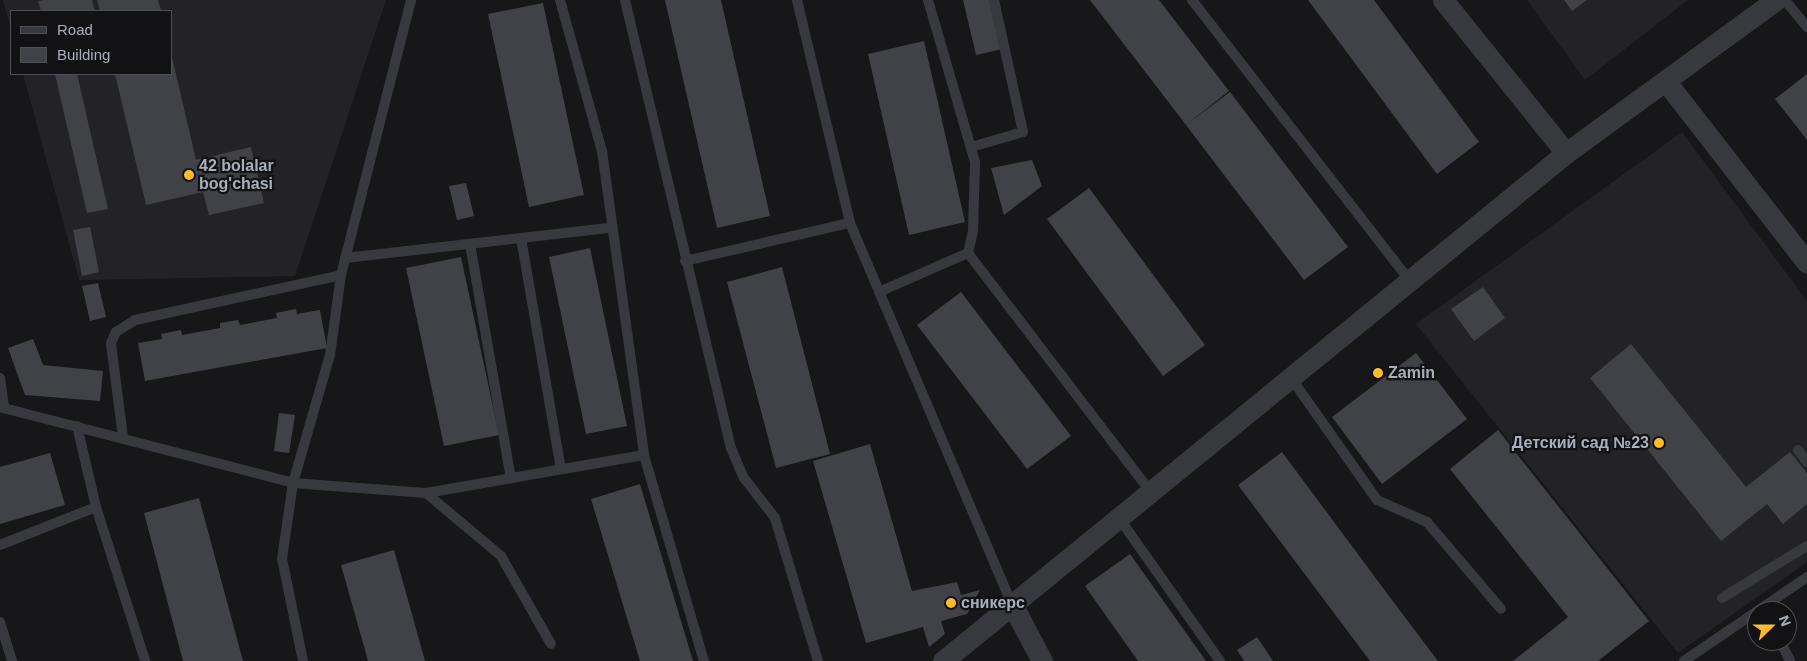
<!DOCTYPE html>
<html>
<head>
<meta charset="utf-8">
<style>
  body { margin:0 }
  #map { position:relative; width:1807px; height:661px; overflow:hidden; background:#17171a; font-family:Helvetica,sans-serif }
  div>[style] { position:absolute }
  .built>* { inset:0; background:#232327 }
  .building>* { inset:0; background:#414247 }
  .lane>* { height:10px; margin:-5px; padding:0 5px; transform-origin:5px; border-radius:5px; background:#38393f }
  .street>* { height:21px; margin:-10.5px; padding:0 10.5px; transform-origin:10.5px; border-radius:10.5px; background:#38393f }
  .dots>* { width:14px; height:14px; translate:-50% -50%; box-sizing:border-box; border:2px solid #121215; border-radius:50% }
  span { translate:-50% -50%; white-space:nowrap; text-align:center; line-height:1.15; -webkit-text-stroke:4.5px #121215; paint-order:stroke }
  .poi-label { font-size:16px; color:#a8aebb; font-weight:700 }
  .left { translate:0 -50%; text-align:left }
  .right { translate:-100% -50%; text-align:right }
  .legend { position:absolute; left:10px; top:10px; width:162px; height:65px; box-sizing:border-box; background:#121215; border:1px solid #4e5057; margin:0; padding:6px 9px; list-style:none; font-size:15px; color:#a8aebb }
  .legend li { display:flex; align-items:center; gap:10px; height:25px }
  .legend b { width:25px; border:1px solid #4e5057 }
  .north { position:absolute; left:1747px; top:601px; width:50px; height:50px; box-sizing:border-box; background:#121215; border:1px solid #4e5057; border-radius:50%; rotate:68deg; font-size:14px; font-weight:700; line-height:20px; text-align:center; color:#a8aebb }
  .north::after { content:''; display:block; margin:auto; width:18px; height:22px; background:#ffbc2a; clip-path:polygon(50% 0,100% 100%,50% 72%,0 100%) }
</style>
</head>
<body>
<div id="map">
  <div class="built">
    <i style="clip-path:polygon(3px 0,386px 0,295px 276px,79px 280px,23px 74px,171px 74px,171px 11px,11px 11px,11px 30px)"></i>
    <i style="clip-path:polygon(1527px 0,1688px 0,1585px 80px)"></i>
    <i style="clip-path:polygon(1682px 132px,1807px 301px,1807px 562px,1678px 653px,1416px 324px)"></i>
  </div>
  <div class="building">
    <i style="clip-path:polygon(44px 0,92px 0,95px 11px,41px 11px,38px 1px)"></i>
    <i style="clip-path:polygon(97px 0,158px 0,161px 11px,100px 11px)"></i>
    <i style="clip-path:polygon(665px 0,721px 0,770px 216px,717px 228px)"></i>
    <i style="clip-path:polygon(963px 0,990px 0,1002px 49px,976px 55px)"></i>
    <i style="clip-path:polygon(1090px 0,1159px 0,1229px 91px,1186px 125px)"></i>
    <i style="clip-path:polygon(1308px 0,1374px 0,1479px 142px,1437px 174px)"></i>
    <i style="clip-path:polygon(1564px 0,1587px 0,1572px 11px)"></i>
    <i style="clip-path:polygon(543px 3px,584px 195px,529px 207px,488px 14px)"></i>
    <i style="clip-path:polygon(924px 41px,965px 222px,909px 235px,868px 54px)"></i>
    <i style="clip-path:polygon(172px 57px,196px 160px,251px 147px,264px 203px,209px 215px,203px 192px,146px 205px,115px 74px,171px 74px)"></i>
    <i style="clip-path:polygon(55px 74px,77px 74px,108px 209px,87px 213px)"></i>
    <i style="clip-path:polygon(1807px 74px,1807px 140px,1775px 99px)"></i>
    <i style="clip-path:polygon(1230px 92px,1348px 247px,1304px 280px,1186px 125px)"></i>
    <i style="clip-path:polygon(1032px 160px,1042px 186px,1004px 215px,991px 168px)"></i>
    <i style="clip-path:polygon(466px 183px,474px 216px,457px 220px,449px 186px)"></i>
    <i style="clip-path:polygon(1089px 188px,1205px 345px,1163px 376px,1047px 219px)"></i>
    <i style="clip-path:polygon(90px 227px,99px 272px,82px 276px,73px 230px)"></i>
    <i style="clip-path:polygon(590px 248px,627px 426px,586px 434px,549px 257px)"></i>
    <i style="clip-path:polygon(461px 257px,499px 435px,444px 446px,406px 268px)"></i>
    <i style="clip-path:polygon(782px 267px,830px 454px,776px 468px,727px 282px)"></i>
    <i style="clip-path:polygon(98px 283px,106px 317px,90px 321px,82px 286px)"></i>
    <i style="clip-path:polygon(1483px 287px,1505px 318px,1474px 341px,1451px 309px)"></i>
    <i style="clip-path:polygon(961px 292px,1071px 436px,1027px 469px,917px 325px)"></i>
    <i style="clip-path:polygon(296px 309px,297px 314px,320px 310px,327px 348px,145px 381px,138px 343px,162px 339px,161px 334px,181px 330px,182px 335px,220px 328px,220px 323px,238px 320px,240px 325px,277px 318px,276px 313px)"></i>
    <i style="clip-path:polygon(33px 339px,43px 365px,103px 371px,100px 401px,25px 395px,8px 348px)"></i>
    <i style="clip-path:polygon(1631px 344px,1746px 487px,1790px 452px,1807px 473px,1807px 504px,1783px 524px,1767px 504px,1721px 541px,1590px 378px)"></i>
    <i style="clip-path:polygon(1416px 353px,1467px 419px,1382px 484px,1332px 417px)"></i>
    <i style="clip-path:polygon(279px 413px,295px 415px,289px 453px,274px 451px)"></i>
    <i style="clip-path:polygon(1498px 430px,1649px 621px,1598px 661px,1513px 661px,1568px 617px,1450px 469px)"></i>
    <i style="clip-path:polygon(870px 444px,912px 591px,957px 582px,961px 595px,980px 590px,967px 614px,941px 621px,945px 634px,929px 647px,923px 627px,866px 643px,813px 461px)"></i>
    <i style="clip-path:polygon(1282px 452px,1395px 604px,1438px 661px,1370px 661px,1238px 485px)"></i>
    <i style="clip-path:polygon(50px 453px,65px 505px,0 524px,0 467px)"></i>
    <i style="clip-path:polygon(640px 484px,693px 661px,640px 661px,591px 499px)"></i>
    <i style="clip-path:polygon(199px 498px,243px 661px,183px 661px,144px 513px)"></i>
    <i style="clip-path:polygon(394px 550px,425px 661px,368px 661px,341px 565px)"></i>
    <i style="clip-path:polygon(1130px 554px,1206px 661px,1138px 661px,1085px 586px)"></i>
    <i style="clip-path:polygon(1257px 637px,1273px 661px,1244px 661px,1237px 650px)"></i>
  </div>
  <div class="lane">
    <i style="left:560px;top:0;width:157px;rotate:74.5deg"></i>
    <i style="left:602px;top:151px;width:307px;rotate:82.1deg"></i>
    <i style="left:644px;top:455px;width:215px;rotate:73.8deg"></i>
    <i style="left:625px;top:0;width:460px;rotate:76.7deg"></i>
    <i style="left:731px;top:448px;width:33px;rotate:67deg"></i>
    <i style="left:744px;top:478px;width:51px;rotate:52.2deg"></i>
    <i style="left:775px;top:518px;width:149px;rotate:73.3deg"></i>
    <i style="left:797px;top:0;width:229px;rotate:76.6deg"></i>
    <i style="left:850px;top:223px;width:414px;rotate:67deg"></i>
    <i style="left:1192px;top:0;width:356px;rotate:52.2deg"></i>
    <i style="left:1785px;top:0;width:35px;rotate:51deg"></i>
    <i style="left:971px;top:147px;width:54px;rotate:-16.1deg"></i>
    <i style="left:1023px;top:132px;width:135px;rotate:-102.4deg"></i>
    <i style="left:521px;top:238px;width:234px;rotate:80.2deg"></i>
    <i style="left:470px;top:244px;width:238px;rotate:80.1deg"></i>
    <i style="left:968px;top:253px;width:301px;rotate:52.6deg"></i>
    <i style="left:345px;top:258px;width:267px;rotate:-6.5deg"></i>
    <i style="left:685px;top:261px;width:169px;rotate:-13deg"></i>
    <i style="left:879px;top:292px;width:97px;rotate:-23.7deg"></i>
    <i style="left:968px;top:253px;width:23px;rotate:-77deg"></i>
    <i style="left:973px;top:231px;width:69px;rotate:-88.3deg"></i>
    <i style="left:975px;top:162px;width:169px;rotate:-106.2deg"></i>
    <i style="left:0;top:378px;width:29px;rotate:82deg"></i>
    <i style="left:1291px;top:378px;width:149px;rotate:54.8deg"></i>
    <i style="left:1377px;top:500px;width:55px;rotate:23.7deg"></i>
    <i style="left:1427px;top:522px;width:114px;rotate:49.6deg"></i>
    <i style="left:0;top:407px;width:303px;rotate:14.5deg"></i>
    <i style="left:293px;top:483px;width:133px;rotate:4.3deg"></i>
    <i style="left:426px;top:493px;width:221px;rotate:-9.9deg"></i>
    <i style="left:77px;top:426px;width:83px;rotate:76.8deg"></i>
    <i style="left:96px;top:507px;width:162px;rotate:72.3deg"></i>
    <i style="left:123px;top:437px;width:95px;rotate:-97.3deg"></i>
    <i style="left:111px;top:343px;width:12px;rotate:-66deg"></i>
    <i style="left:116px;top:332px;width:22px;rotate:-32deg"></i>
    <i style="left:135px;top:320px;width:211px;rotate:-12.3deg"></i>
    <i style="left:1798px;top:450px;width:15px;rotate:53deg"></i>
    <i style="left:426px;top:493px;width:98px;rotate:40deg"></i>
    <i style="left:501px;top:556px;width:101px;rotate:60.4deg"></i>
    <i style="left:1119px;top:518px;width:175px;rotate:54.8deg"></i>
    <i style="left:0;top:545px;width:103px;rotate:-21.6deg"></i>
    <i style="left:1722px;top:598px;width:100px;rotate:-31.5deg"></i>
    <i style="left:0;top:622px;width:41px;rotate:72.9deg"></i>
    <i style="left:1780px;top:641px;width:22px;rotate:63deg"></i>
    <i style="left:303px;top:661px;width:104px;rotate:-101.6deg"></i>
    <i style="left:282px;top:559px;width:77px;rotate:-81.8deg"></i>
    <i style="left:293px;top:483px;width:133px;rotate:-73.9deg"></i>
    <i style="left:330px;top:355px;width:81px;rotate:-82.2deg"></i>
    <i style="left:341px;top:275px;width:284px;rotate:-75.7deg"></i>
    <i style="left:1684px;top:661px;width:149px;rotate:-34.3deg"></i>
  </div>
  <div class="street">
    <i style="left:1443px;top:0;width:196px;rotate:51.2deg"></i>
    <i style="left:1667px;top:83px;width:228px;rotate:52.1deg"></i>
    <i style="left:1012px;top:604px;width:64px;rotate:62.2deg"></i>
    <i style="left:943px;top:661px;width:804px;rotate:-39.19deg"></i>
    <i style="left:1566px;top:153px;width:260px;rotate:-36.1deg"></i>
  </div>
  <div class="dots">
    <i style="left:189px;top:175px;background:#ffbc2a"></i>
    <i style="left:1378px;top:373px;background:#ffbc2a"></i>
    <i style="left:1659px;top:443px;background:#ffbc2a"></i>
    <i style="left:951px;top:603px;background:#ffbc2a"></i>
  </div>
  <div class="poi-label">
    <span class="left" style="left:199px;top:175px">42 bolalar<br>bog'chasi</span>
    <span class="left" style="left:1388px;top:373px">Zamin</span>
    <span class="right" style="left:1649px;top:443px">Детский сад №23</span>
    <span class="left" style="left:961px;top:603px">сникерс</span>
  </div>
  <ul class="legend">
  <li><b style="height:6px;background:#38393f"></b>Road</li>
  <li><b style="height:14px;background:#414247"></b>Building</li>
  </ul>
  <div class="north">N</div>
</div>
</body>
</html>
